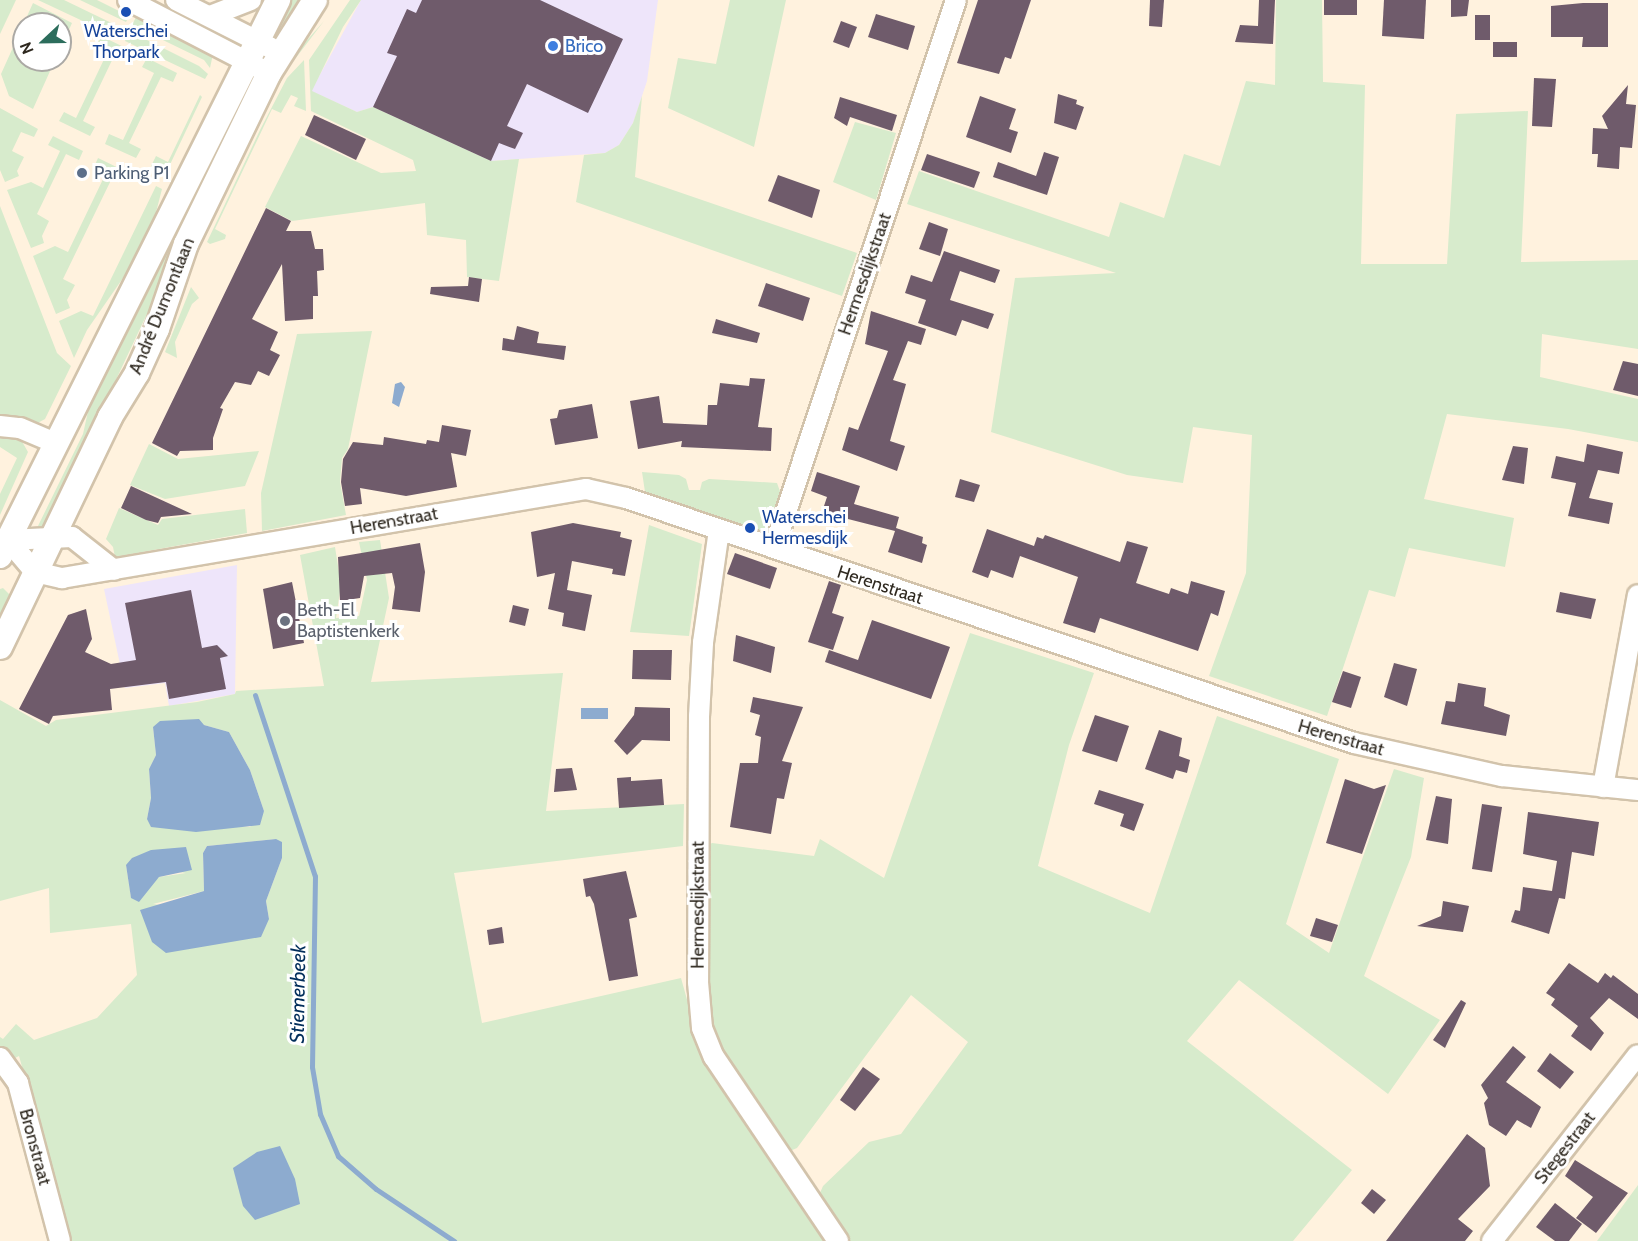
<!DOCTYPE html>
<html>
<head>
<meta charset="utf-8">
<style>
  body { margin:0 }
  #map { position:relative; width:1638px; height:1241px; overflow:hidden; background:#fff2de; font-family:Cabin,sans-serif }
  div>[style] { position:absolute }
  .commercial>* { inset:0; background:#eee5fa }
  .green>* { inset:0; background:#d7ebcc }
  .water>* { inset:0; background:#8dabcf }
  .stream>* { height:5px; margin:-2.5px; padding:0 2.5px; transform-origin:2.5px; border-radius:2.5px; background:#8dabcf }
  .building>* { inset:0; background:#6f5b6b }
  .roads { filter:drop-shadow(2px 0 #d2c3ab) drop-shadow(-2px 0 #d2c3ab) drop-shadow(0 2px #d2c3ab) drop-shadow(0 -2px #d2c3ab) }
  .minor>* { height:20px; margin:-10px; padding:0 10px; transform-origin:10px; border-radius:10px; background:#fff }
  .major>* { height:24px; margin:-12px; padding:0 12px; transform-origin:12px; border-radius:12px; background:#fff }
  .dots>* { width:16px; height:16px; translate:-50% -50%; box-sizing:border-box; border:3px solid #fff; border-radius:50% }
  span { translate:-50% -50%; white-space:nowrap; text-align:center; line-height:1.15; -webkit-text-stroke:6px #fff; paint-order:stroke }
  .transit-label { font-size:18px; color:#164399 }
  .left { translate:0 -50%; text-align:left }
  .shop-label { font-size:18px; color:#366cbe }
  .service-label { font-size:18px; color:#4e5e75 }
  .street-label { font-size:18px; color:#2e281f }
  .worship-label { font-size:18px; color:#5b616d }
  .water-label { font-size:20px; color:#022e5b; font-style:italic }
  .north { position:absolute; left:12px; top:12px; width:60px; height:60px; box-sizing:border-box; background:#fff; border:2px solid #aba9a5; border-radius:50%; rotate:248deg; font-size:16px; font-weight:700; line-height:24px; text-align:center; color:#2e281f }
  .north::after { content:''; display:block; margin:auto; width:21px; height:27px; background:#2c6d5c; clip-path:polygon(50% 0,100% 100%,50% 72%,0 100%) }
</style>
</head>
<body>
<div id="map">
  <div class="commercial">
    <i style="clip-path:polygon(361px 0,658px 0,647px 81px,633px 123px,619px 145px,605px 153px,491px 161px,373px 107px,357px 112px,311px 91px)"></i>
    <i style="clip-path:polygon(237px 565px,235px 694px,169px 706px,165px 683px,125px 688px,104px 589px)"></i>
  </div>
  <div class="green">
    <i style="clip-path:polygon(0 0,16px 0,0 34px)"></i>
    <i style="clip-path:polygon(38px 0,64px 0,124px 29px,119px 38px)"></i>
    <i style="clip-path:polygon(80px 0,97px 0,129px 16px,126px 22px)"></i>
    <i style="clip-path:polygon(286px 0,303px 0,278px 38px,270px 39px)"></i>
    <i style="clip-path:polygon(350px 0,361px 0,343px 27px,312px 91px,357px 112px,373px 107px,491px 161px,519px 159px,499px 281px,467px 277px,466px 240px,427px 235px,425px 203px,292px 221px,265px 207px,301px 136px,381px 173px,416px 171px,413px 160px,311px 111px,309px 60px)"></i>
    <i style="clip-path:polygon(730px 0,786px 0,754px 147px,668px 108px,678px 58px,716px 64px)"></i>
    <i style="clip-path:polygon(1276px 0,1322px 0,1323px 82px,1365px 85px,1361px 264px,1447px 264px,1456px 114px,1528px 111px,1521px 262px,1638px 260px,1638px 349px,1542px 334px,1540px 377px,1638px 399px,1638px 442px,1568px 429px,1447px 414px,1424px 499px,1514px 518px,1505px 567px,1409px 548px,1395px 597px,1369px 590px,1327px 716px,1209px 676px,1246px 573px,1252px 435px,1193px 427px,1183px 483px,1127px 475px,991px 432px,1015px 278px,1116px 273px,907px 204px,919px 171px,1109px 237px,1120px 202px,1164px 218px,1184px 154px,1220px 166px,1246px 81px,1275px 85px)"></i>
    <i style="clip-path:polygon(33px 3px,72px 23px,60px 50px,60px 24px,24px 24px,24px 60px,55px 60px,33px 109px,9px 96px,1px 74px)"></i>
    <i style="clip-path:polygon(137px 15px,213px 54px,210px 68px,204px 60px,132px 25px)"></i>
    <i style="clip-path:polygon(324px 21px,282px 76px,264px 107px,286px 64px)"></i>
    <i style="clip-path:polygon(129px 31px,199px 66px,208px 74px,205px 79px,125px 41px)"></i>
    <i style="clip-path:polygon(101px 36px,132px 51px,128px 60px,115px 54px,83px 121px,95px 127px,90px 136px,59px 121px,64px 112px,76px 118px,108px 51px,97px 45px)"></i>
    <i style="clip-path:polygon(147px 58px,177px 73px,173px 82px,161px 77px,129px 143px,141px 149px,136px 158px,105px 144px,109px 134px,123px 140px,154px 73px,142px 67px)"></i>
    <i style="clip-path:polygon(304px 60px,306px 111px,294px 106px,298px 98px,291px 95px,281px 113px,272px 109px,215px 229px,226px 235px,225px 239px,210px 244px,207px 242px,260px 130px,287px 78px)"></i>
    <i style="clip-path:polygon(200px 95px,202px 97px,166px 173px,151px 166px,156px 156px,168px 162px)"></i>
    <i style="clip-path:polygon(642px 96px,635px 177px,857px 253px,842px 296px,576px 202px,584px 155px,605px 153px,619px 145px,633px 123px)"></i>
    <i style="clip-path:polygon(0 108px,38px 129px,34px 137px,21px 132px,12px 151px,24px 157px,17px 171px,19px 176px,5px 182px,0 170px)"></i>
    <i style="clip-path:polygon(230px 109px,235px 113px,174px 238px,172px 261px,46px 528px,41px 530px,38px 526px,83px 434px,91px 398px)"></i>
    <i style="clip-path:polygon(855px 122px,896px 133px,876px 200px,833px 182px)"></i>
    <i style="clip-path:polygon(53px 136px,83px 151px,79px 160px,66px 154px,37px 214px,49px 221px,42px 236px,44px 243px,31px 248px,7px 190px,31px 182px,43px 188px,60px 151px,48px 145px)"></i>
    <i style="clip-path:polygon(98px 158px,129px 173px,125px 182px,113px 176px,63px 279px,75px 285px,67px 300px,70px 308px,56px 314px,33px 256px,55px 246px,68px 252px,106px 173px,94px 167px)"></i>
    <i style="clip-path:polygon(156px 186px,162px 189px,153px 224px,132px 265px,87px 330px,74px 358px,59px 321px,81px 311px,93px 316px)"></i>
    <i style="clip-path:polygon(0 206px,57px 353px,71px 366px,45px 419px,32px 426px,0 421px)"></i>
    <i style="clip-path:polygon(191px 287px,199px 298px,192px 304px,175px 342px,177px 358px,165px 352px)"></i>
    <i style="clip-path:polygon(372px 331px,348px 449px,342px 458px,340px 482px,346px 515px,262px 531px,261px 493px,297px 334px)"></i>
    <i style="clip-path:polygon(10px 435px,20px 438px,28px 452px,0 515px,0 494px,17px 458px,0 447px,0 437px)"></i>
    <i style="clip-path:polygon(149px 444px,178px 459px,259px 451px,245px 486px,165px 499px,130px 485px)"></i>
    <i style="clip-path:polygon(642px 472px,679px 475px,686px 479px,689px 490px,700px 490px,702px 482px,709px 479px,777px 483px,782px 497px,771px 526px,765px 531px,754px 530px,645px 492px)"></i>
    <i style="clip-path:polygon(119px 508px,158px 525px,162px 519px,245px 509px,247px 533px,115px 557px,113px 547px,106px 539px)"></i>
    <i style="clip-path:polygon(649px 525px,702px 544px,689px 636px,630px 632px)"></i>
    <i style="clip-path:polygon(evenodd,380px 540px,389px 598px,371px 682px,563px 673px,546px 811px,684px 804px,683px 846px,454px 873px,482px 1023px,681px 978px,698px 1039px,832px 1241px,71px 1241px,19px 1056px,15px 1058px,0 1048px,0 1037px,3px 1039px,16px 1024px,34px 1040px,97px 1018px,137px 975px,131px 924px,50px 933px,49px 888px,0 901px,0 700px,46px 726px,56px 720px,197px 702px,235px 694px,236px 691px,324px 686px,300px 555px,335px 547px,341px 585px,336px 618px,359px 616px,367px 580px,359px 542px,380px 540px,204px 725px,229px 732px,250px 770px,264px 811px,250px 827px,147px 819px,151px 798px,149px 769px,156px 755px,153px 727px,204px 725px,380px 540px,276px 839px,282px 858px,266px 901px,269px 919px,153px 904px,204px 891px,203px 853px,207px 846px,276px 839px,380px 540px,126px 865px,186px 873px,159px 877px,131px 897px,126px 865px)"></i>
    <i style="clip-path:polygon(3px 588px,12px 597px,0 621px,0 589px)"></i>
    <i style="clip-path:polygon(970px 633px,1094px 673px,1069px 745px,1038px 866px,1150px 913px,1217px 716px,1339px 759px,1286px 924px,1329px 953px,1394px 769px,1424px 778px,1411px 857px,1364px 976px,1440px 1020px,1388px 1094px,1239px 980px,1187px 1041px,1352px 1170px,1293px 1241px,845px 1241px,817px 1200px,823px 1186px,869px 1142px,901px 1134px,968px 1042px,911px 995px,797px 1148px,785px 1153px,711px 1040px,704px 1008px,704px 848px,712px 843px,814px 856px,820px 839px,884px 878px)"></i>
    <i style="clip-path:polygon(1638px 1185px,1638px 1241px,1597px 1241px)"></i>
  </div>
  <div class="water">
    <i style="clip-path:polygon(395px 384px,401px 382px,405px 387px,399px 407px,392px 403px)"></i>
    <i style="clip-path:polygon(581px 708px,608px 708px,608px 719px,581px 719px)"></i>
    <i style="clip-path:polygon(199px 719px,204px 725px,229px 732px,250px 770px,264px 811px,260px 825px,196px 832px,151px 827px,147px 819px,151px 798px,149px 769px,156px 755px,153px 727px,160px 721px)"></i>
    <i style="clip-path:polygon(276px 839px,282px 842px,282px 858px,266px 901px,269px 919px,261px 937px,166px 953px,152px 942px,140px 910px,204px 891px,203px 853px,207px 846px)"></i>
    <i style="clip-path:polygon(186px 847px,192px 870px,159px 877px,139px 902px,131px 898px,126px 865px,132px 858px,151px 850px)"></i>
    <i style="clip-path:polygon(280px 1146px,295px 1179px,300px 1204px,255px 1220px,243px 1206px,233px 1168px,257px 1152px)"></i>
  </div>
  <div class="stream">
    <i style="left:255px;top:695px;width:191px;rotate:71.7deg"></i>
    <i style="left:315px;top:876px;width:191px;rotate:90.9deg"></i>
    <i style="left:312px;top:1067px;width:48px;rotate:80.3deg"></i>
    <i style="left:320px;top:1114px;width:46px;rotate:66.8deg"></i>
    <i style="left:338px;top:1156px;width:50px;rotate:41deg"></i>
    <i style="left:376px;top:1189px;width:94px;rotate:33.7deg"></i>
  </div>
  <div class="building">
    <i style="clip-path:polygon(422px 0,540px 0,623px 39px,588px 113px,527px 84px,507px 126px,523px 133px,515px 149px,499px 143px,491px 161px,373px 107px,397px 56px,387px 53px,407px 9px,416px 13px)"></i>
    <i style="clip-path:polygon(978px 0,1031px 0,1011px 59px,1005px 57px,999px 74px,957px 63px)"></i>
    <i style="clip-path:polygon(1150px 0,1164px 0,1162px 27px,1149px 26px)"></i>
    <i style="clip-path:polygon(1259px 0,1275px 0,1273px 44px,1235px 42px,1240px 25px,1258px 26px)"></i>
    <i style="clip-path:polygon(1324px 0,1357px 0,1357px 15px,1324px 15px)"></i>
    <i style="clip-path:polygon(1384px 0,1426px 0,1424px 39px,1382px 36px)"></i>
    <i style="clip-path:polygon(1451px 0,1469px 0,1467px 16px,1451px 17px)"></i>
    <i style="clip-path:polygon(1583px 3px,1608px 3px,1608px 47px,1582px 47px,1583px 37px,1551px 37px,1551px 6px)"></i>
    <i style="clip-path:polygon(876px 14px,915px 26px,908px 50px,868px 37px)"></i>
    <i style="clip-path:polygon(1475px 15px,1490px 15px,1490px 40px,1475px 40px)"></i>
    <i style="clip-path:polygon(841px 21px,857px 27px,849px 48px,833px 42px)"></i>
    <i style="clip-path:polygon(1493px 42px,1517px 42px,1517px 57px,1493px 57px)"></i>
    <i style="clip-path:polygon(1534px 78px,1556px 79px,1552px 127px,1532px 126px)"></i>
    <i style="clip-path:polygon(1628px 85px,1626px 104px,1636px 105px,1632px 148px,1620px 147px,1619px 169px,1597px 167px,1598px 154px,1592px 154px,1593px 128px,1608px 129px,1602px 116px)"></i>
    <i style="clip-path:polygon(1058px 94px,1077px 100px,1076px 104px,1084px 107px,1076px 130px,1054px 123px)"></i>
    <i style="clip-path:polygon(980px 96px,1016px 109px,1009px 129px,1018px 132px,1011px 153px,966px 137px)"></i>
    <i style="clip-path:polygon(840px 97px,897px 115px,892px 131px,850px 117px,847px 126px,834px 118px)"></i>
    <i style="clip-path:polygon(314px 115px,366px 139px,356px 160px,305px 135px)"></i>
    <i style="clip-path:polygon(1044px 152px,1059px 157px,1047px 195px,993px 177px,998px 162px,1036px 176px)"></i>
    <i style="clip-path:polygon(927px 154px,980px 172px,974px 188px,921px 170px)"></i>
    <i style="clip-path:polygon(778px 175px,820px 190px,812px 218px,768px 201px)"></i>
    <i style="clip-path:polygon(266px 208px,291px 221px,286px 231px,311px 231px,315px 249px,323px 249px,324px 270px,317px 271px,318px 296px,313px 296px,313px 319px,285px 321px,282px 264px,252px 319px,278px 332px,270px 350px,280px 355px,269px 376px,258px 371px,251px 385px,235px 382px,220px 408px,223px 409px,213px 438px,213px 450px,180px 451px,177px 456px,152px 443px)"></i>
    <i style="clip-path:polygon(929px 222px,948px 229px,940px 256px,919px 249px)"></i>
    <i style="clip-path:polygon(944px 251px,1000px 270px,995px 283px,960px 271px,950px 300px,994px 314px,988px 329px,962px 320px,956px 336px,918px 323px,926px 300px,905px 293px,911px 275px,932px 282px)"></i>
    <i style="clip-path:polygon(469px 277px,482px 279px,479px 302px,430px 294px,431px 287px,468px 286px)"></i>
    <i style="clip-path:polygon(766px 283px,810px 298px,803px 321px,758px 306px)"></i>
    <i style="clip-path:polygon(871px 311px,926px 329px,921px 345px,908px 341px,893px 380px,906px 384px,890px 441px,905px 446px,897px 471px,842px 450px,849px 427px,858px 430px,888px 351px,865px 344px)"></i>
    <i style="clip-path:polygon(716px 319px,760px 333px,757px 343px,712px 333px)"></i>
    <i style="clip-path:polygon(517px 326px,539px 332px,537px 343px,566px 346px,564px 360px,502px 350px,503px 338px,514px 340px)"></i>
    <i style="clip-path:polygon(1623px 361px,1638px 364px,1638px 396px,1613px 390px)"></i>
    <i style="clip-path:polygon(750px 378px,765px 379px,758px 427px,772px 428px,771px 451px,681px 447px,682px 441px,638px 449px,630px 401px,659px 396px,663px 423px,707px 425px,708px 405px,717px 405px,720px 383px,749px 386px)"></i>
    <i style="clip-path:polygon(592px 404px,598px 438px,555px 445px,550px 419px,557px 418px,559px 410px)"></i>
    <i style="clip-path:polygon(442px 425px,471px 430px,466px 456px,451px 453px,457px 487px,406px 496px,360px 488px,362px 504px,345px 506px,341px 482px,343px 459px,353px 442px,383px 445px,384px 437px,426px 444px,427px 440px,439px 442px)"></i>
    <i style="clip-path:polygon(1587px 444px,1623px 452px,1619px 474px,1598px 470px,1589px 498px,1613px 503px,1609px 524px,1568px 516px,1576px 483px,1551px 478px,1556px 456px,1584px 462px)"></i>
    <i style="clip-path:polygon(1513px 446px,1528px 448px,1524px 484px,1502px 480px)"></i>
    <i style="clip-path:polygon(817px 472px,860px 486px,854px 504px,899px 517px,896px 528px,923px 537px,922px 543px,927px 545px,922px 563px,888px 552px,895px 531px,848px 519px,846px 525px,820px 518px,827px 497px,811px 491px)"></i>
    <i style="clip-path:polygon(960px 479px,980px 485px,974px 502px,955px 497px)"></i>
    <i style="clip-path:polygon(131px 486px,192px 514px,161px 517px,158px 523px,146px 520px,121px 508px)"></i>
    <i style="clip-path:polygon(573px 523px,621px 532px,620px 537px,632px 540px,625px 576px,612px 574px,613px 569px,572px 561px,567px 590px,592px 595px,585px 631px,562px 626px,564px 613px,548px 609px,555px 573px,537px 577px,531px 532px)"></i>
    <i style="clip-path:polygon(987px 529px,1034px 546px,1037px 537px,1043px 539px,1045px 535px,1120px 562px,1127px 541px,1148px 547px,1136px 583px,1169px 594px,1171px 588px,1188px 594px,1191px 581px,1225px 591px,1218px 616px,1211px 613px,1198px 651px,1100px 618px,1095px 633px,1063px 623px,1078px 577px,1020px 556px,1013px 578px,991px 570px,988px 578px,972px 572px)"></i>
    <i style="clip-path:polygon(420px 543px,425px 572px,420px 612px,392px 609px,395px 587px,392px 573px,364px 576px,360px 598px,340px 601px,338px 557px)"></i>
    <i style="clip-path:polygon(735px 553px,777px 568px,770px 589px,727px 574px)"></i>
    <i style="clip-path:polygon(829px 581px,841px 585px,832px 613px,844px 617px,833px 650px,808px 642px)"></i>
    <i style="clip-path:polygon(292px 582px,304px 643px,273px 649px,263px 589px)"></i>
    <i style="clip-path:polygon(191px 590px,202px 648px,217px 645px,228px 656px,220px 658px,226px 689px,169px 699px,166px 682px,110px 689px,112px 710px,53px 716px,49px 724px,19px 709px,68px 615px,86px 609px,92px 639px,85px 652px,111px 664px,136px 660px,125px 603px)"></i>
    <i style="clip-path:polygon(1560px 592px,1596px 599px,1591px 619px,1556px 612px)"></i>
    <i style="clip-path:polygon(513px 605px,529px 609px,525px 626px,509px 622px)"></i>
    <i style="clip-path:polygon(872px 620px,950px 647px,931px 699px,825px 662px,829px 650px,858px 660px)"></i>
    <i style="clip-path:polygon(736px 635px,775px 647px,771px 673px,733px 661px)"></i>
    <i style="clip-path:polygon(633px 650px,672px 650px,671px 680px,632px 679px)"></i>
    <i style="clip-path:polygon(1394px 663px,1417px 669px,1407px 706px,1384px 697px)"></i>
    <i style="clip-path:polygon(1343px 671px,1361px 677px,1351px 708px,1332px 702px)"></i>
    <i style="clip-path:polygon(1458px 683px,1486px 688px,1484px 706px,1510px 715px,1506px 736px,1441px 724px,1446px 701px,1455px 702px)"></i>
    <i style="clip-path:polygon(753px 697px,803px 707px,782px 761px,792px 763px,784px 799px,777px 798px,771px 834px,730px 827px,740px 763px,758px 763px,761px 737px,755px 735px,760px 715px,750px 712px)"></i>
    <i style="clip-path:polygon(635px 707px,670px 708px,670px 741px,642px 740px,627px 755px,614px 741px,634px 715px)"></i>
    <i style="clip-path:polygon(1095px 715px,1129px 726px,1117px 762px,1082px 751px)"></i>
    <i style="clip-path:polygon(1159px 730px,1182px 738px,1179px 756px,1190px 760px,1187px 773px,1176px 770px,1173px 779px,1145px 769px)"></i>
    <i style="clip-path:polygon(572px 768px,577px 790px,554px 792px,556px 769px)"></i>
    <i style="clip-path:polygon(631px 777px,631px 781px,662px 779px,664px 805px,619px 808px,617px 778px)"></i>
    <i style="clip-path:polygon(1345px 779px,1374px 789px,1386px 785px,1362px 854px,1326px 843px)"></i>
    <i style="clip-path:polygon(1099px 790px,1144px 804px,1134px 831px,1120px 826px,1124px 814px,1094px 804px)"></i>
    <i style="clip-path:polygon(1436px 796px,1452px 799px,1448px 844px,1426px 840px)"></i>
    <i style="clip-path:polygon(1482px 804px,1502px 807px,1492px 872px,1472px 869px)"></i>
    <i style="clip-path:polygon(1528px 812px,1599px 822px,1594px 856px,1572px 852px,1565px 899px,1559px 898px,1549px 934px,1511px 922px,1515px 910px,1520px 911px,1523px 887px,1552px 891px,1557px 861px,1523px 854px)"></i>
    <i style="clip-path:polygon(626px 871px,637px 917px,629px 919px,638px 976px,609px 981px,594px 904px,590px 896px,586px 897px,583px 879px)"></i>
    <i style="clip-path:polygon(1443px 901px,1469px 906px,1463px 932px,1417px 926px,1441px 916px)"></i>
    <i style="clip-path:polygon(1316px 918px,1338px 925px,1332px 942px,1310px 936px)"></i>
    <i style="clip-path:polygon(502px 927px,504px 943px,489px 945px,487px 930px)"></i>
    <i style="clip-path:polygon(1569px 963px,1598px 983px,1605px 973px,1611px 978px,1613px 975px,1638px 994px,1638px 1019px,1609px 998px,1590px 1018px,1604px 1033px,1591px 1051px,1571px 1036px,1578px 1026px,1551px 1005px,1555px 999px,1546px 993px)"></i>
    <i style="clip-path:polygon(1461px 1000px,1466px 1003px,1445px 1048px,1433px 1040px)"></i>
    <i style="clip-path:polygon(1513px 1046px,1526px 1057px,1506px 1082px,1541px 1107px,1531px 1128px,1517px 1120px,1506px 1136px,1489px 1125px,1484px 1103px,1488px 1098px,1481px 1085px)"></i>
    <i style="clip-path:polygon(1550px 1053px,1574px 1072px,1560px 1089px,1537px 1071px)"></i>
    <i style="clip-path:polygon(863px 1067px,880px 1079px,855px 1111px,840px 1100px)"></i>
    <i style="clip-path:polygon(1467px 1134px,1485px 1148px,1490px 1186px,1458px 1219px,1473px 1231px,1465px 1241px,1386px 1241px)"></i>
    <i style="clip-path:polygon(1575px 1160px,1628px 1193px,1596px 1233px,1576px 1218px,1593px 1197px,1565px 1176px)"></i>
    <i style="clip-path:polygon(1372px 1189px,1386px 1200px,1374px 1214px,1361px 1203px)"></i>
    <i style="clip-path:polygon(1555px 1203px,1582px 1224px,1569px 1241px,1555px 1241px,1536px 1227px)"></i>
  </div>
  <div class="roads">
    <div class="minor">
      <i style="left:128px;top:0;width:159px;rotate:27.4deg"></i>
      <i style="left:176px;top:0;width:106px;rotate:26.8deg"></i>
      <i style="left:210px;top:16px;width:44px;rotate:-21.3deg"></i>
      <i style="left:0;top:426px;width:20px;rotate:6deg"></i>
      <i style="left:20px;top:428px;width:38px;rotate:23deg"></i>
      <i style="left:719px;top:530px;width:114px;rotate:98.1deg"></i>
      <i style="left:703px;top:643px;width:73px;rotate:93.1deg"></i>
      <i style="left:699px;top:716px;width:266px;rotate:90.2deg"></i>
      <i style="left:698px;top:982px;width:46px;rotate:85deg"></i>
      <i style="left:702px;top:1028px;width:31px;rotate:68deg"></i>
      <i style="left:714px;top:1057px;width:222px;rotate:56deg"></i>
      <i style="left:8px;top:540px;width:42px;rotate:49.8deg"></i>
      <i style="left:35px;top:572px;width:28px;rotate:13deg"></i>
      <i style="left:62px;top:578px;width:532px;rotate:-9.64deg"></i>
      <i style="left:586px;top:489px;width:41px;rotate:12.7deg"></i>
      <i style="left:626px;top:498px;width:768px;rotate:18.6deg"></i>
      <i style="left:1354px;top:743px;width:152px;rotate:12.6deg"></i>
      <i style="left:1502px;top:776px;width:137px;rotate:5.9deg"></i>
      <i style="left:8px;top:540px;width:64px;rotate:-2.7deg"></i>
      <i style="left:72px;top:537px;width:53px;rotate:38.2deg"></i>
      <i style="left:774px;top:548px;width:577px;rotate:-71.63deg"></i>
      <i style="left:1603px;top:787px;width:195px;rotate:-79.7deg"></i>
      <i style="left:0;top:1058px;width:31px;rotate:54deg"></i>
      <i style="left:18px;top:1083px;width:163px;rotate:75.1deg"></i>
      <i style="left:1492px;top:1241px;width:236px;rotate:-51.9deg"></i>
    </div>
    <div class="major">
      <i style="left:0;top:556px;width:622px;rotate:-63.43deg"></i>
      <i style="left:0;top:647px;width:255px;rotate:-64.4deg"></i>
      <i style="left:110px;top:417px;width:52px;rotate:-58.5deg"></i>
      <i style="left:137px;top:373px;width:48px;rotate:-65.6deg"></i>
      <i style="left:157px;top:329px;width:90px;rotate:-71.2deg"></i>
      <i style="left:186px;top:244px;width:190px;rotate:-64.1deg"></i>
      <i style="left:269px;top:73px;width:86px;rotate:-57.8deg"></i>
    </div>
  </div>
  <div class="dots">
    <i style="left:126px;top:12px;background:#1a4fb4"></i>
    <i style="left:553px;top:46px;background:#3f7fe0"></i>
    <i style="left:82px;top:173px;background:#5c6f8a"></i>
    <i style="left:750px;top:528px;background:#1a4fb4"></i>
    <i style="left:285px;top:621px;background:#6b7280"></i>
  </div>
  <div class="transit-label">
    <span style="left:126px;top:42px">Waterschei<br>Thorpark</span>
    <span class="left" style="left:762px;top:528px">Waterschei<br>Hermesdijk</span>
  </div>
  <div class="shop-label">
    <span class="left" style="left:565px;top:46px">Brico</span>
  </div>
  <div class="service-label">
    <span class="left" style="left:94px;top:173px">Parking P1</span>
  </div>
  <div class="street-label">
    <span style="left:865px;top:274px;rotate:-71deg">Hermesdijkstraat</span>
    <span style="left:162px;top:306px;rotate:-68deg">André Dumontlaan</span>
    <span style="left:394px;top:521px;rotate:-10deg">Herenstraat</span>
    <span style="left:880px;top:585px;rotate:18deg">Herenstraat</span>
    <span style="left:1341px;top:738px;rotate:16deg">Herenstraat</span>
    <span style="left:698px;top:905px;rotate:-90deg">Hermesdijkstraat</span>
    <span style="left:35px;top:1147px;rotate:75deg">Bronstraat</span>
    <span style="left:1565px;top:1148px;rotate:-52deg">Stegestraat</span>
  </div>
  <div class="worship-label">
    <span class="left" style="left:297px;top:621px">Beth-El<br>Baptistenkerk</span>
  </div>
  <div class="water-label">
    <span style="left:298px;top:994px;rotate:-89deg">Stiemerbeek</span>
  </div>
  <div class="north">N</div>
</div>
</body>
</html>
